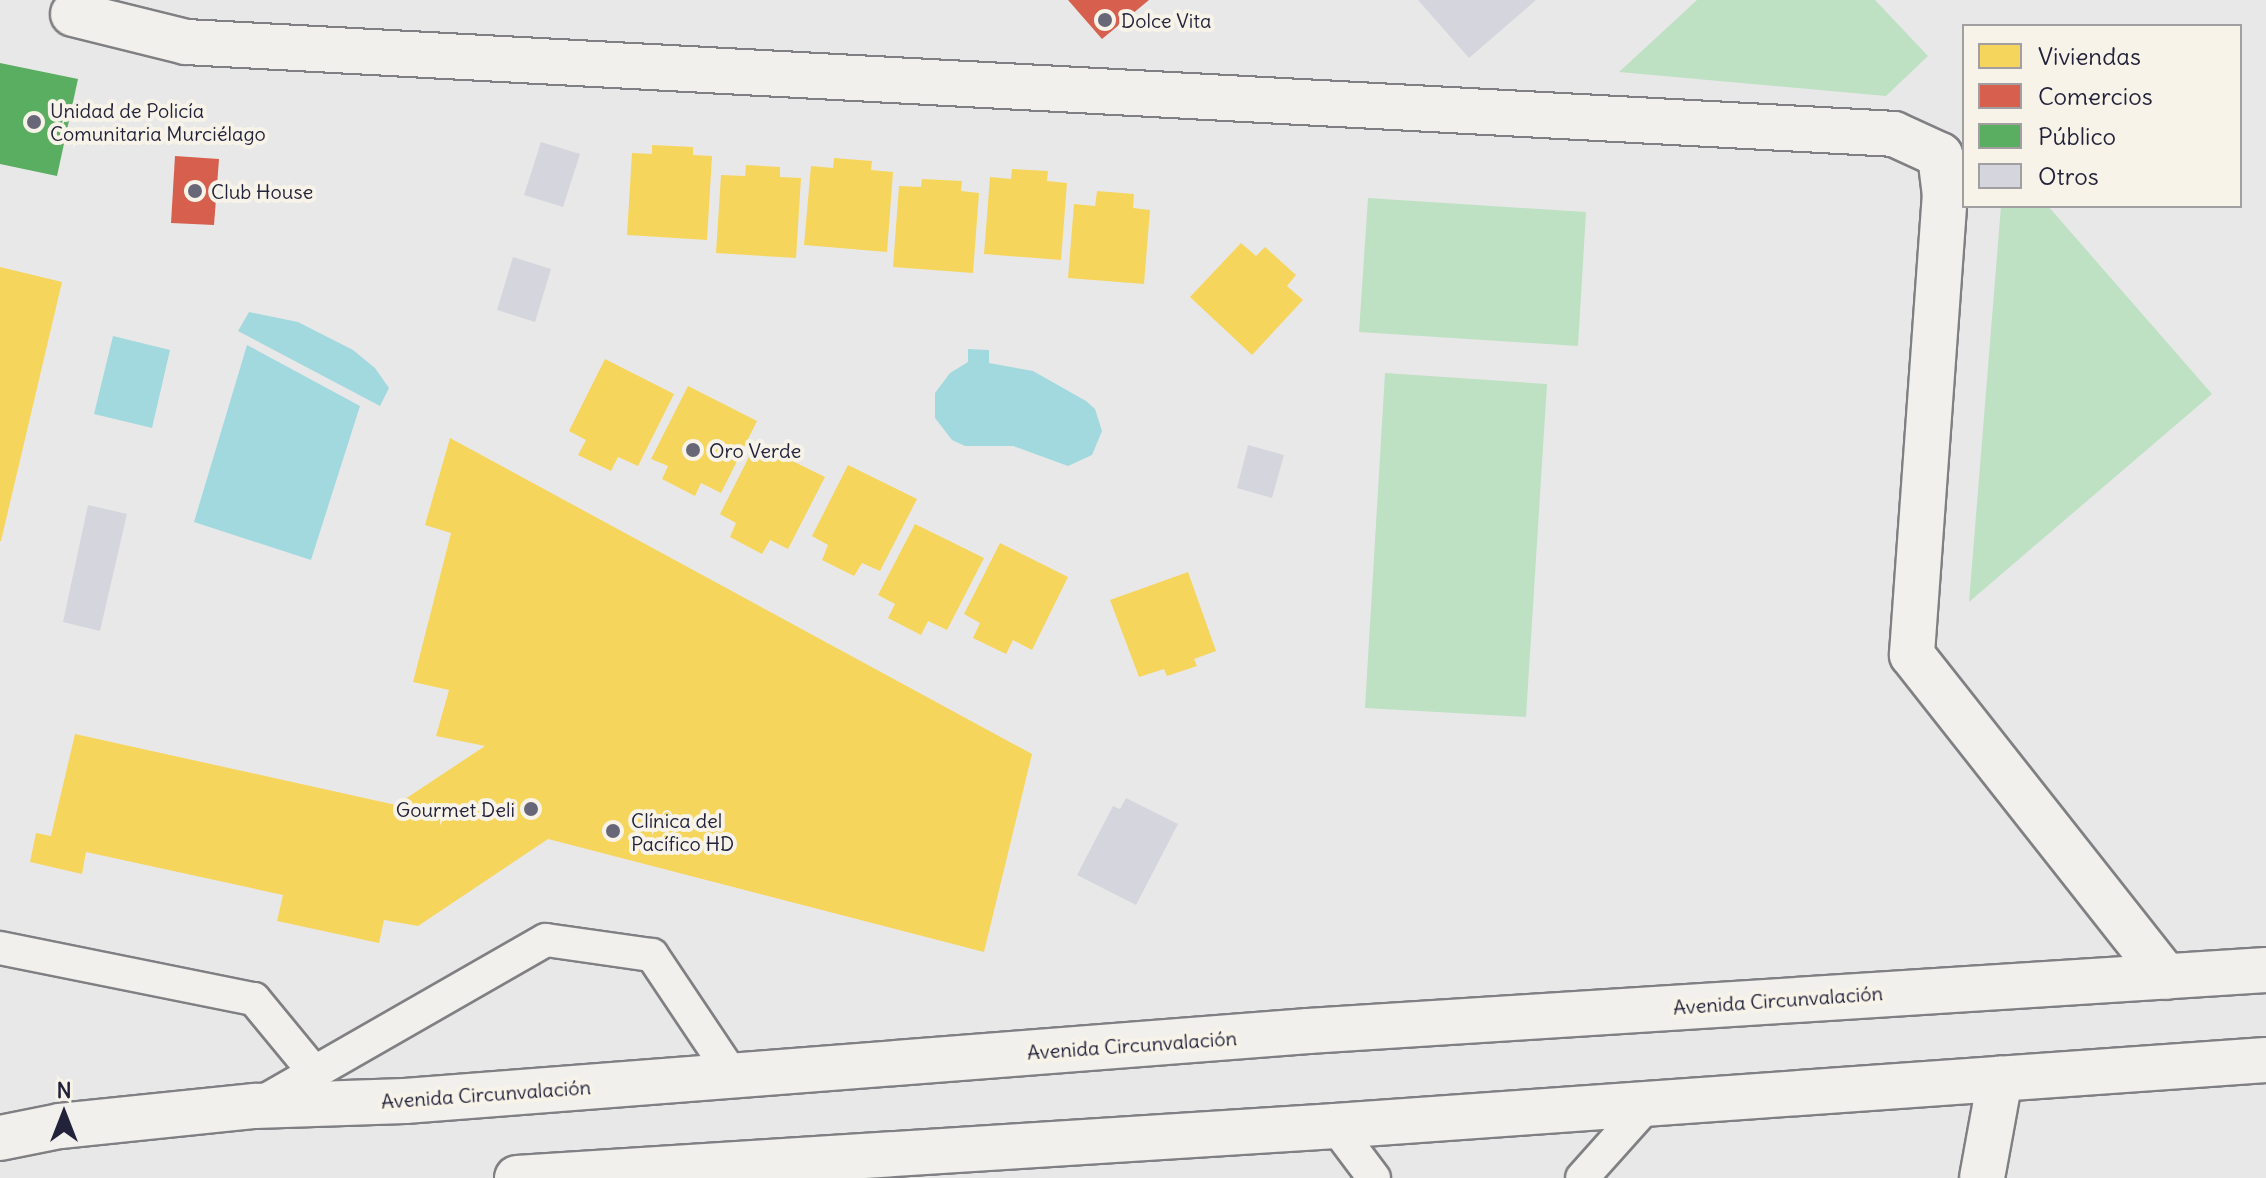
<!DOCTYPE html>
<html>
<head>
<meta charset="utf-8">
<style>
  body { margin:0 }
  #map { position:relative; width:2266px; height:1178px; overflow:hidden; background:#e9e8e8; font-family:Delius,sans-serif }
  div>[style] { position:absolute }
  .green>* { inset:0; background:#bee1c4 }
  .water>* { inset:0; background:#a1d9df }
  .homes>* { inset:0; background:#f6d55c }
  .shops>* { inset:0; background:#d6604d }
  .public>* { inset:0; background:#5aae61 }
  .building>* { inset:0; background:#d5d5de }
  .roads { filter:drop-shadow(2px 0 #808084) drop-shadow(-2px 0 #808084) drop-shadow(0 2px #808084) drop-shadow(0 -2px #808084) }
  .service>* { height:32px; margin:-16px; padding:0 16px; transform-origin:16px; border-radius:16px; background:#f1f0ec }
  .minor>* { height:44px; margin:-22px; padding:0 22px; transform-origin:22px; border-radius:22px; background:#f1f0ec }
  .primary>* { height:44px; margin:-22px; padding:0 22px; transform-origin:22px; border-radius:22px; background:#f1f0ec }
  .dots>* { width:22px; height:22px; translate:-50% -50%; box-sizing:border-box; border:4px solid #f7f3e8; border-radius:50% }
  span { translate:-50% -50%; white-space:nowrap; text-align:center; line-height:1.15; -webkit-text-stroke:8px #f7f3e8; paint-order:stroke }
  .poi-label { font-size:20px; color:#22223b }
  .left { translate:0 -50%; text-align:left }
  .right { translate:-100% -50%; text-align:right }
  .street-label { font-size:20px; color:#22223b }
  .legend { position:absolute; left:1962px; top:24px; width:280px; height:184px; box-sizing:border-box; background:#f7f3e8; border:2px solid #a29fa3; margin:0; padding:10px 14px; list-style:none; font-size:24px; color:#22223b }
  .legend li { display:flex; align-items:center; gap:16px; height:40px }
  .legend b { width:40px; border:2px solid #a29fa3 }
  .north { position:absolute; left:24px; top:1074px; width:80px; height:80px; -webkit-text-stroke:6px #f7f3e8; paint-order:stroke; rotate:0deg; font-size:22px; font-weight:700; line-height:32px; text-align:center; color:#22223b }
  .north::after { content:''; display:block; margin:auto; width:28px; height:36px; background:#22223b; clip-path:polygon(50% 0,100% 100%,50% 72%,0 100%) }
</style>
</head>
<body>
<div id="map">
  <div class="green">
    <i style="clip-path:polygon(1697px 0,1875px 0,1928px 56px,1886px 96px,1619px 72px)"></i>
    <i style="clip-path:polygon(1368px 198px,1586px 212px,1578px 346px,1359px 332px)"></i>
    <i style="clip-path:polygon(2001px 206px,2048px 206px,2212px 394px,1969px 602px)"></i>
    <i style="clip-path:polygon(1385px 373px,1547px 384px,1526px 717px,1365px 708px)"></i>
  </div>
  <div class="water">
    <i style="clip-path:polygon(249px 312px,298px 322px,353px 350px,375px 368px,389px 388px,380px 406px,238px 331px)"></i>
    <i style="clip-path:polygon(113px 336px,170px 350px,152px 428px,94px 414px)"></i>
    <i style="clip-path:polygon(247px 345px,360px 406px,311px 560px,194px 522px)"></i>
    <i style="clip-path:polygon(968px 349px,989px 350px,989px 363px,1033px 371px,1086px 401px,1095px 409px,1102px 431px,1092px 455px,1068px 466px,1013px 446px,965px 446px,952px 440px,935px 418px,935px 393px,950px 373px,968px 362px)"></i>
  </div>
  <div class="homes">
    <i style="clip-path:polygon(652px 145px,693px 147px,693px 155px,712px 156px,707px 240px,627px 235px,632px 153px,652px 154px)"></i>
    <i style="clip-path:polygon(834px 158px,872px 161px,871px 170px,893px 172px,887px 252px,804px 245px,811px 166px,833px 168px)"></i>
    <i style="clip-path:polygon(746px 165px,780px 167px,780px 177px,801px 178px,796px 258px,716px 253px,721px 175px,745px 176px)"></i>
    <i style="clip-path:polygon(1012px 169px,1048px 171px,1047px 181px,1067px 183px,1061px 260px,984px 254px,990px 177px,1011px 179px)"></i>
    <i style="clip-path:polygon(922px 179px,962px 181px,961px 191px,979px 193px,973px 273px,893px 267px,899px 186px,921px 187px)"></i>
    <i style="clip-path:polygon(1097px 191px,1134px 194px,1133px 208px,1150px 210px,1144px 284px,1068px 278px,1074px 204px,1095px 206px)"></i>
    <i style="clip-path:polygon(1241px 243px,1256px 256px,1265px 247px,1296px 275px,1287px 286px,1303px 300px,1252px 355px,1190px 297px)"></i>
    <i style="clip-path:polygon(0 267px,62px 282px,1px 541px,0 541px)"></i>
    <i style="clip-path:polygon(605px 359px,674px 394px,638px 466px,618px 457px,611px 471px,578px 455px,586px 440px,569px 431px)"></i>
    <i style="clip-path:polygon(688px 386px,757px 421px,721px 493px,701px 483px,695px 496px,662px 479px,668px 466px,651px 459px)"></i>
    <i style="clip-path:polygon(450px 438px,1032px 754px,984px 952px,548px 839px,418px 926px,384px 920px,379px 943px,277px 921px,283px 895px,86px 852px,82px 874px,30px 862px,36px 833px,51px 836px,75px 734px,396px 805px,485px 746px,436px 736px,449px 690px,413px 682px,451px 533px,425px 525px)"></i>
    <i style="clip-path:polygon(756px 443px,825px 477px,788px 549px,770px 540px,762px 554px,730px 537px,736px 523px,720px 514px)"></i>
    <i style="clip-path:polygon(848px 465px,917px 499px,880px 571px,862px 563px,854px 576px,822px 560px,828px 545px,812px 536px)"></i>
    <i style="clip-path:polygon(915px 524px,984px 558px,947px 630px,928px 621px,921px 635px,888px 618px,895px 604px,878px 595px)"></i>
    <i style="clip-path:polygon(1000px 543px,1068px 577px,1032px 650px,1013px 640px,1006px 654px,973px 638px,980px 623px,964px 614px)"></i>
    <i style="clip-path:polygon(1188px 572px,1216px 651px,1194px 659px,1197px 666px,1167px 676px,1164px 669px,1139px 677px,1110px 600px)"></i>
  </div>
  <div class="shops">
    <i style="clip-path:polygon(1068px 0,1149px 0,1102px 39px)"></i>
    <i style="clip-path:polygon(175px 156px,219px 159px,214px 225px,171px 223px)"></i>
  </div>
  <div class="public">
    <i style="clip-path:polygon(0 63px,78px 79px,57px 176px,0 164px)"></i>
  </div>
  <div class="building">
    <i style="clip-path:polygon(1418px 0,1536px 0,1469px 58px)"></i>
    <i style="clip-path:polygon(541px 142px,580px 154px,563px 207px,524px 195px)"></i>
    <i style="clip-path:polygon(513px 257px,551px 269px,535px 322px,497px 310px)"></i>
    <i style="clip-path:polygon(1248px 445px,1284px 455px,1272px 498px,1237px 488px)"></i>
    <i style="clip-path:polygon(88px 505px,127px 514px,100px 631px,63px 622px)"></i>
    <i style="clip-path:polygon(1126px 798px,1178px 824px,1136px 905px,1077px 875px,1113px 806px,1120px 809px)"></i>
  </div>
  <div class="roads">
    <div class="service">
      <i style="left:0;top:948px;width:259px;rotate:11.4deg"></i>
      <i style="left:254px;top:999px;width:96px;rotate:50.5deg"></i>
      <i style="left:261px;top:1103px;width:328px;rotate:-29.8deg"></i>
      <i style="left:546px;top:940px;width:107px;rotate:8.1deg"></i>
      <i style="left:652px;top:955px;width:146px;rotate:56.2deg"></i>
      <i style="left:1335px;top:1126px;width:65px;rotate:53.1deg"></i>
      <i style="left:1582px;top:1178px;width:101px;rotate:-48.2deg"></i>
    </div>
    <div class="minor">
      <i style="left:73px;top:14px;width:116px;rotate:13.9deg"></i>
      <i style="left:186px;top:42px;width:1710px;rotate:3.08deg"></i>
      <i style="left:1894px;top:134px;width:51px;rotate:24.5deg"></i>
      <i style="left:1940px;top:155px;width:38px;rotate:83deg"></i>
      <i style="left:1945px;top:193px;width:463px;rotate:94.1deg"></i>
      <i style="left:1912px;top:655px;width:410px;rotate:51.7deg"></i>
      <i style="left:1982px;top:1178px;width:101px;rotate:-79.7deg"></i>
    </div>
    <div class="primary">
      <i style="left:0;top:1138px;width:61px;rotate:-11.3deg"></i>
      <i style="left:60px;top:1126px;width:196px;rotate:-5.9deg"></i>
      <i style="left:255px;top:1106px;width:150px;rotate:-1.9deg"></i>
      <i style="left:405px;top:1101px;width:906px;rotate:-4.43deg"></i>
      <i style="left:1308px;top:1031px;width:960px;rotate:-3.64deg"></i>
      <i style="left:517px;top:1178px;width:820px;rotate:-3.64deg"></i>
      <i style="left:1335px;top:1126px;width:933px;rotate:-4.06deg"></i>
    </div>
  </div>
  <div class="dots">
    <i style="left:1105px;top:20px;background:#686778"></i>
    <i style="left:34px;top:122px;background:#686778"></i>
    <i style="left:195px;top:191px;background:#686778"></i>
    <i style="left:693px;top:450px;background:#686778"></i>
    <i style="left:531px;top:809px;background:#686778"></i>
    <i style="left:613px;top:831px;background:#686778"></i>
  </div>
  <div class="poi-label">
    <span class="left" style="left:1121px;top:20px">Dolce Vita</span>
    <span class="left" style="left:50px;top:122px">Unidad de Policía<br>Comunitaria Murciélago</span>
    <span class="left" style="left:211px;top:191px">Club House</span>
    <span class="left" style="left:709px;top:450px">Oro Verde</span>
    <span class="right" style="left:515px;top:809px">Gourmet Deli</span>
    <span class="left" style="left:631px;top:832px">Clínica del<br>Pacífico HD</span>
  </div>
  <div class="street-label">
    <span style="left:1778px;top:1000px;rotate:-4deg">Avenida Circunvalación</span>
    <span style="left:1132px;top:1045px;rotate:-4deg">Avenida Circunvalación</span>
    <span style="left:486px;top:1094px;rotate:-4deg">Avenida Circunvalación</span>
  </div>
  <ul class="legend">
  <li><b style="height:22px;background:#f6d55c"></b>Viviendas</li>
  <li><b style="height:22px;background:#d6604d"></b>Comercios</li>
  <li><b style="height:22px;background:#5aae61"></b>Público</li>
  <li><b style="height:22px;background:#d5d5de"></b>Otros</li>
  </ul>
  <div class="north">N</div>
</div>
</body>
</html>
